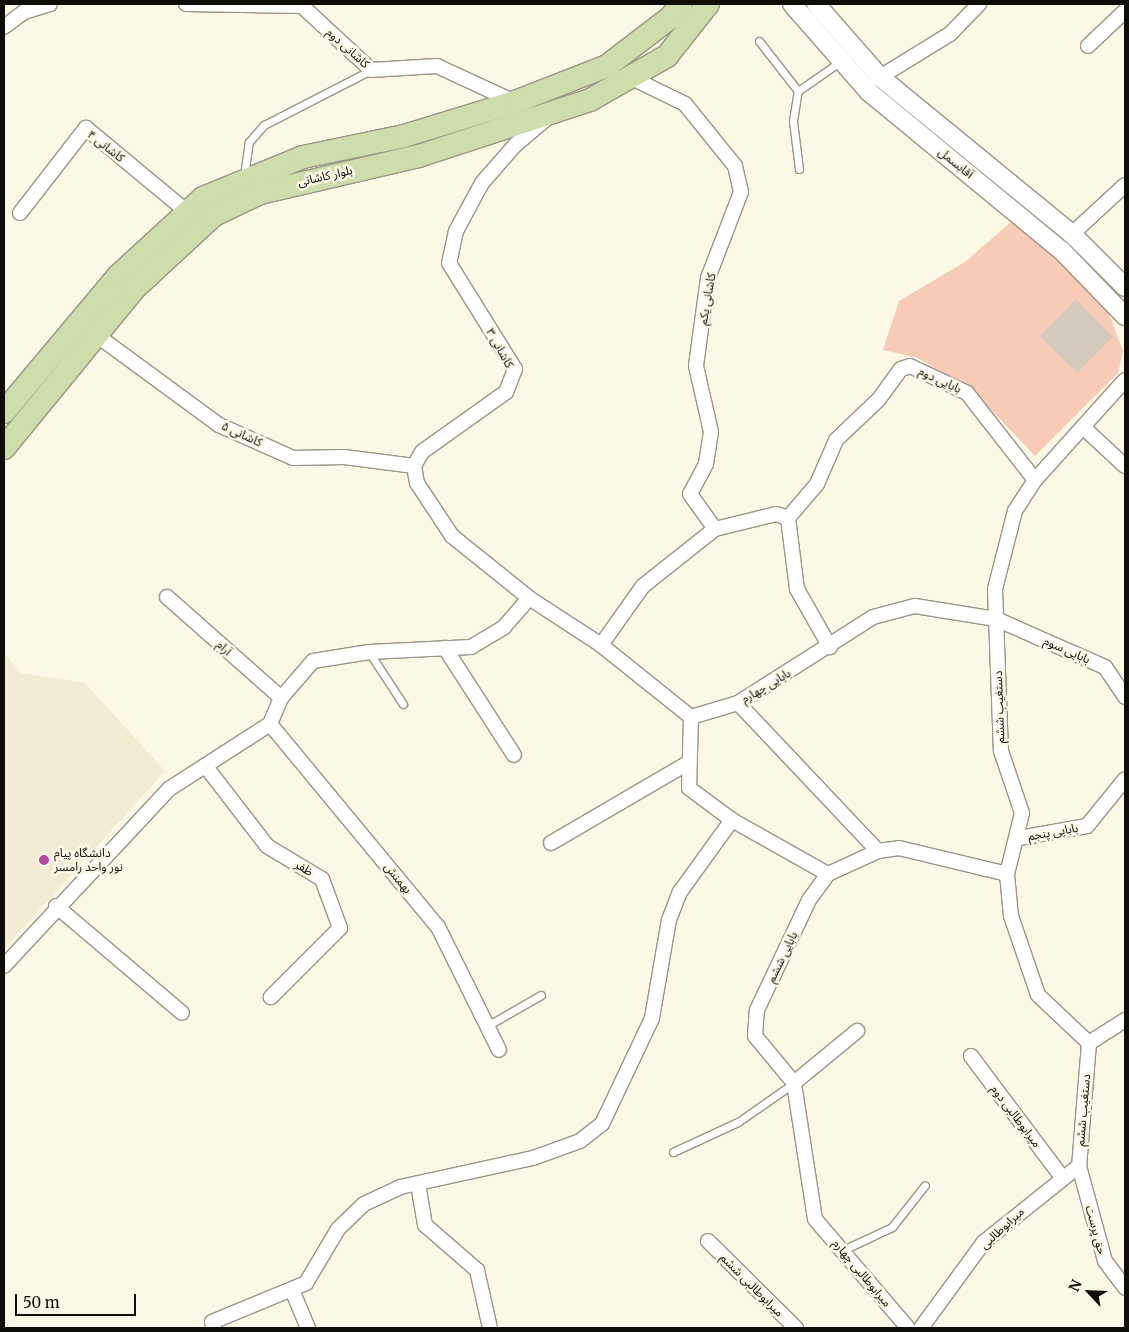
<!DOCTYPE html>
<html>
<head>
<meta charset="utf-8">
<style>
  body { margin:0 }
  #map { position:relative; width:1129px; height:1332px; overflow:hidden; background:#fbf8e6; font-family:Merriweather,"Noto Sans Arabic",serif }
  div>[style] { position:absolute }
  .built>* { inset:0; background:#f1ecd3 }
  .green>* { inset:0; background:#f7cbb5 }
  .building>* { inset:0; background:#d6cabc }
  .roads { filter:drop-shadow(1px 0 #999686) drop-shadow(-1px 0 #999686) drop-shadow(0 1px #999686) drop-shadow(0 -1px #999686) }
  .service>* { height:7px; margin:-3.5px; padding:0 3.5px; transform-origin:3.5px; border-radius:3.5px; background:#fff }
  .minor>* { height:14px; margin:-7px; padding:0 7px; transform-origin:7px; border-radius:7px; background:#fff }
  .tertiary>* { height:18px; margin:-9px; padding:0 9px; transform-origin:9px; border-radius:9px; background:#fff }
  .primary>* { height:22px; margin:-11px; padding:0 11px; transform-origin:11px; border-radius:11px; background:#cdddab }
  .dots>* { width:14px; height:14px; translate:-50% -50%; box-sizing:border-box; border:2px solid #fbf8e6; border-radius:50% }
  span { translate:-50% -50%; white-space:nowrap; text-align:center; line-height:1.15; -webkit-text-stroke:5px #fbf8e6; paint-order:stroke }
  .street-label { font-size:12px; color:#0e0d08 }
  .poi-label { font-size:12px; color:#0e0d08 }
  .left { translate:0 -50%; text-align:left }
  .frame { position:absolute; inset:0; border:5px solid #0e0d08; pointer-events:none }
  .north { position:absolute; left:1064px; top:1267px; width:50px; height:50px; -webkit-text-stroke:4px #fbf8e6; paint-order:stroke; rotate:295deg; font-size:14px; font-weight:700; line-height:20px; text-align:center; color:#0e0d08 }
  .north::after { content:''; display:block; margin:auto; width:18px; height:22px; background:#0e0d08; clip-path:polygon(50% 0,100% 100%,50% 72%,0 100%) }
  .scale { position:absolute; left:15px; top:1294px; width:121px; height:22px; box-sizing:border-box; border:2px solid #0e0d08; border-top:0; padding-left:6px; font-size:15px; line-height:18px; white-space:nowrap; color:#0e0d08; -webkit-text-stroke:4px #fbf8e6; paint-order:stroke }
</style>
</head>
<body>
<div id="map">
  <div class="built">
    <i style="clip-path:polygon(4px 653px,21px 673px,85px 683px,165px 771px,4px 949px)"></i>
  </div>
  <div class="green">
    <i style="clip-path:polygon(1011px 222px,1069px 263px,1109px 314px,1123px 351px,1118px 373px,1035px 456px,976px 394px,918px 358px,883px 350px,899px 301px,965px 262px)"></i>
  </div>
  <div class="building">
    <i style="clip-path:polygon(1076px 299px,1113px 337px,1077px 373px,1039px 336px)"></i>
  </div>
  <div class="roads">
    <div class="service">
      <i style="left:759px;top:41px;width:63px;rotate:52deg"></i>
      <i style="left:799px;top:169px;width:48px;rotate:-97.1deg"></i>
      <i style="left:793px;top:121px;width:30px;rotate:-81deg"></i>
      <i style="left:798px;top:91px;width:52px;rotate:-34.9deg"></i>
      <i style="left:244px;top:176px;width:34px;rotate:-82deg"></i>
      <i style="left:249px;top:142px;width:23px;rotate:-49deg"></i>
      <i style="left:264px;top:125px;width:120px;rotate:-27.2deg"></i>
      <i style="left:369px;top:652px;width:62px;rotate:56.8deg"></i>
      <i style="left:487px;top:1026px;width:62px;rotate:-29.9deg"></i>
      <i style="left:673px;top:1152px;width:72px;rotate:-24.8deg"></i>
      <i style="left:738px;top:1122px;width:68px;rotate:-34.9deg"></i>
      <i style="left:843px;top:1250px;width:54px;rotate:-25.1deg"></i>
      <i style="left:892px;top:1227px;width:53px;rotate:-51.8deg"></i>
    </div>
    <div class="minor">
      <i style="left:186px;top:4px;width:116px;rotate:1deg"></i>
      <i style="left:302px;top:6px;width:94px;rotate:42.8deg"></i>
      <i style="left:371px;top:70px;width:66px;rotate:-3.5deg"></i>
      <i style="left:437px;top:66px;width:86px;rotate:24.8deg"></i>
      <i style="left:4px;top:27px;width:25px;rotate:-37deg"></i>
      <i style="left:24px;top:12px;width:27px;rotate:-17deg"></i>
      <i style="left:1088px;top:46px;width:51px;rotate:-43.4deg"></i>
      <i style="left:880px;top:77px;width:82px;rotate:-31.6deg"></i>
      <i style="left:950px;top:34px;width:42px;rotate:-46deg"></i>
      <i style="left:634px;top:79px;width:57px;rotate:26.1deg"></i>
      <i style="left:685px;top:104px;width:80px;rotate:51.1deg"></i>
      <i style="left:735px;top:166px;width:27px;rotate:77deg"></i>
      <i style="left:741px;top:192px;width:92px;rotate:111deg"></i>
      <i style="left:708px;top:278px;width:89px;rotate:97.8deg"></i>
      <i style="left:696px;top:366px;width:68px;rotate:77.2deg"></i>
      <i style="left:711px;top:432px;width:32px;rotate:99deg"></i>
      <i style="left:706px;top:464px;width:34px;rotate:118deg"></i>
      <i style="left:690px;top:494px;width:43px;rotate:54.5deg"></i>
      <i style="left:545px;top:120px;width:38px;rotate:140deg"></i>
      <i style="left:516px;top:144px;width:52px;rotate:131.1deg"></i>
      <i style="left:482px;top:183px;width:55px;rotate:118.4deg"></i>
      <i style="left:456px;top:231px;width:33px;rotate:102deg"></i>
      <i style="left:449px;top:263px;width:125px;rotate:58.1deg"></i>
      <i style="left:515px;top:369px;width:25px;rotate:111deg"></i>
      <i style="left:506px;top:392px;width:103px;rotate:144.5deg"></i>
      <i style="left:422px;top:452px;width:16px;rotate:120deg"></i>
      <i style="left:414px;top:466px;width:17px;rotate:80deg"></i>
      <i style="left:417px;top:483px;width:64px;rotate:56.6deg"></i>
      <i style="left:452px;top:536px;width:99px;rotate:38.8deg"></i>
      <i style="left:529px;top:598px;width:86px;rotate:33.1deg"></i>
      <i style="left:601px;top:645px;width:115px;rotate:38.7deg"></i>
      <i style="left:691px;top:717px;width:49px;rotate:-16.6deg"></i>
      <i style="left:738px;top:703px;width:160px;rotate:-32.5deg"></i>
      <i style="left:873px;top:617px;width:43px;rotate:-14.7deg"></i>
      <i style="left:915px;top:606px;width:82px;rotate:9.1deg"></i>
      <i style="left:996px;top:619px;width:119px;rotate:23.8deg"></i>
      <i style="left:1105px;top:667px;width:36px;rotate:56deg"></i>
      <i style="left:20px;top:213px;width:108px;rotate:-52.2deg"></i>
      <i style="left:86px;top:128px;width:131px;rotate:39.7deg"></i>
      <i style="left:1072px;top:234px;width:72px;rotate:-42.8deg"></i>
      <i style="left:95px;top:334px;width:154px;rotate:36.3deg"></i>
      <i style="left:219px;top:425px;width:81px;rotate:24deg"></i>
      <i style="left:293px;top:458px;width:51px;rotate:-1.1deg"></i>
      <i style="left:344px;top:457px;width:71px;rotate:7.3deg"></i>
      <i style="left:1125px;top:380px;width:135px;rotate:132deg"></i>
      <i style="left:1035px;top:480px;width:37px;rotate:123deg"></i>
      <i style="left:1015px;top:511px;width:81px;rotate:104.4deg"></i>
      <i style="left:995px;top:589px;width:162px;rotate:87.9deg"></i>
      <i style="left:1001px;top:751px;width:65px;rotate:71.3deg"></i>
      <i style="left:1022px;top:813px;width:63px;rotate:103.8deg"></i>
      <i style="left:1007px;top:874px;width:42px;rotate:84.6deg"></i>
      <i style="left:1011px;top:916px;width:83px;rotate:71.1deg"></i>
      <i style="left:1038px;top:995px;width:70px;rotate:43.3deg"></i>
      <i style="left:1089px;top:1043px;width:123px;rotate:94.6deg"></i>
      <i style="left:1079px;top:1166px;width:98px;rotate:74.7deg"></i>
      <i style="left:1105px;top:1261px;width:34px;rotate:53deg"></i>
      <i style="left:1083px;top:427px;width:57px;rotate:42.9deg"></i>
      <i style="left:788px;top:518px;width:45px;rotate:-49.5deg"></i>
      <i style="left:817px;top:484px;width:48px;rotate:-66.6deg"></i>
      <i style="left:836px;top:440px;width:59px;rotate:-43.6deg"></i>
      <i style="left:879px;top:399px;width:37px;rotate:-54deg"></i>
      <i style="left:901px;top:369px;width:9px;rotate:-18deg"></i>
      <i style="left:910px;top:366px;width:63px;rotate:25.3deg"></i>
      <i style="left:967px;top:393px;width:110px;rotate:52deg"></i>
      <i style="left:788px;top:518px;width:72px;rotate:82.8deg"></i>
      <i style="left:797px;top:589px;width:67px;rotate:60.4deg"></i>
      <i style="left:167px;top:597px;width:152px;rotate:41.5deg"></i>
      <i style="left:601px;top:645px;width:72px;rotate:-54.6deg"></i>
      <i style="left:643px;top:586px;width:92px;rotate:-38.4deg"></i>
      <i style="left:715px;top:529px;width:63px;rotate:-13.8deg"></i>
      <i style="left:776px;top:514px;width:13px;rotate:18deg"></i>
      <i style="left:445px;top:648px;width:127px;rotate:57.2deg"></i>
      <i style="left:738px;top:703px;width:204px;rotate:46.6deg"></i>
      <i style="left:691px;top:717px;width:71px;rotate:91.6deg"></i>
      <i style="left:689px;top:788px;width:54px;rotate:36.7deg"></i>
      <i style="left:732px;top:820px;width:110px;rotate:29.4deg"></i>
      <i style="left:270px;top:724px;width:264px;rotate:50.4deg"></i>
      <i style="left:438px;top:927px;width:137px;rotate:63.6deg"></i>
      <i style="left:207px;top:768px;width:98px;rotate:52.4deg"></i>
      <i style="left:267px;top:846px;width:64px;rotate:31deg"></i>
      <i style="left:322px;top:879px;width:52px;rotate:69.8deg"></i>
      <i style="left:340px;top:928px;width:98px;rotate:135deg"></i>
      <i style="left:1019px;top:838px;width:69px;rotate:-10deg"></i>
      <i style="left:1087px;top:826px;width:60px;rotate:-51deg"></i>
      <i style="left:551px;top:843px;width:159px;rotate:-30.3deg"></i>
      <i style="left:56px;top:906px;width:165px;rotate:40.3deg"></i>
      <i style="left:4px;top:966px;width:242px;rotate:-47deg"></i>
      <i style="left:169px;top:789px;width:120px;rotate:-32.8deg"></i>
      <i style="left:270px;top:724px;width:28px;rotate:-67deg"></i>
      <i style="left:281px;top:698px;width:49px;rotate:-49.1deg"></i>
      <i style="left:313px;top:661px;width:57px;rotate:-9.1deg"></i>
      <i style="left:369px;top:652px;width:102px;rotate:-2.8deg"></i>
      <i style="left:471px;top:647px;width:39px;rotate:-31deg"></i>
      <i style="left:504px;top:627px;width:38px;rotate:-49deg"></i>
      <i style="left:1089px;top:1043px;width:43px;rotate:-32.6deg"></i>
      <i style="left:971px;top:1056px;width:150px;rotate:53.1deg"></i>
      <i style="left:794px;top:1083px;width:82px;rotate:-39.5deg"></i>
      <i style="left:418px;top:1184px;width:42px;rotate:80.3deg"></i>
      <i style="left:425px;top:1225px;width:69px;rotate:40.9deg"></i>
      <i style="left:477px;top:1270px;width:59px;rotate:77.4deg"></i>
      <i style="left:708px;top:1241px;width:124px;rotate:44.7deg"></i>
      <i style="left:292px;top:1290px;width:41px;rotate:67.2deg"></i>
      <i style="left:214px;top:1328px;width:6px;rotate:-108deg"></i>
      <i style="left:212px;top:1322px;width:102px;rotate:-22.5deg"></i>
      <i style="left:306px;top:1283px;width:63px;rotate:-59.3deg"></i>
      <i style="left:338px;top:1229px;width:36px;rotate:-44deg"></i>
      <i style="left:364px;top:1204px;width:40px;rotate:-25deg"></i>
      <i style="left:400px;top:1187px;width:136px;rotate:-12.3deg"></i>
      <i style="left:533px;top:1158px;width:50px;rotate:-19.9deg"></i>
      <i style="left:580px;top:1141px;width:28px;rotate:-38deg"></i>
      <i style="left:602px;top:1124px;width:117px;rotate:-64.7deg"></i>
      <i style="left:652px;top:1018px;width:99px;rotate:-80.2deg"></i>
      <i style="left:669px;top:920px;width:30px;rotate:-69deg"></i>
      <i style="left:680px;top:892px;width:89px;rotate:-54.2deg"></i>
      <i style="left:908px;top:1328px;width:143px;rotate:-130.5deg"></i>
      <i style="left:815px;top:1219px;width:138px;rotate:-98.8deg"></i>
      <i style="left:794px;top:1083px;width:61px;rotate:-129.7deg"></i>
      <i style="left:755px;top:1036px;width:26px;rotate:-86deg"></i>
      <i style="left:757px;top:1010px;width:122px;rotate:-64.7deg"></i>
      <i style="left:809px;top:900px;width:32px;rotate:-54deg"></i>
      <i style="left:828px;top:874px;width:55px;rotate:-24.7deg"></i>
      <i style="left:878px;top:851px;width:21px;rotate:-8deg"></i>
      <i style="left:899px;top:848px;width:111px;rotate:13.5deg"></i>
      <i style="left:921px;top:1328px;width:107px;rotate:-53.8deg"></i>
      <i style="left:984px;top:1242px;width:122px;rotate:-38.7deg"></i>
    </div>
    <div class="tertiary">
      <i style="left:792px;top:4px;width:117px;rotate:48.8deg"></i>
      <i style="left:869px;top:92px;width:249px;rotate:39.5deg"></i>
      <i style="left:1061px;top:250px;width:92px;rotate:45.9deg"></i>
      <i style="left:816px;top:4px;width:97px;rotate:48.8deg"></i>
      <i style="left:880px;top:77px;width:248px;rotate:39.3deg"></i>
      <i style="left:1072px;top:234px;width:75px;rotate:45deg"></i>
    </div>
    <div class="primary">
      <i style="left:4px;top:412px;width:179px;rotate:-50deg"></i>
      <i style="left:119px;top:275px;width:114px;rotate:-42.5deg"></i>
      <i style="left:203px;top:198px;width:108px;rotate:-22.3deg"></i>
      <i style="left:303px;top:157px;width:103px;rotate:-11.7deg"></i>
      <i style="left:404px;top:136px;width:116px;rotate:-17deg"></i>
      <i style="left:515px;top:102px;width:99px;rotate:-21.4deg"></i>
      <i style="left:607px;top:66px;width:81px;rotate:-37.4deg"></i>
      <i style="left:671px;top:17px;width:16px;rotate:-52deg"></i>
      <i style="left:4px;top:448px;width:205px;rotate:-50.7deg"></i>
      <i style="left:134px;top:289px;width:109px;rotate:-42.8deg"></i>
      <i style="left:214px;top:215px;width:51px;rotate:-25.6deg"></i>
      <i style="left:260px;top:193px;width:163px;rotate:-13.1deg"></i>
      <i style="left:419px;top:156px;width:180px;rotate:-18.1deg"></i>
      <i style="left:590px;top:100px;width:89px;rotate:-29.7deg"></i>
      <i style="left:667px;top:56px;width:66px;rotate:-51.7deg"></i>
    </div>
  </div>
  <div class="dots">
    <i style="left:44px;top:860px;background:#b547a5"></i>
  </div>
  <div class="street-label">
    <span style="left:348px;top:48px;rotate:42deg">کاشانی دوم</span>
    <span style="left:106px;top:146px;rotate:38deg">کاشانی ۴</span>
    <span style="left:956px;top:163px;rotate:39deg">آقابسمل</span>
    <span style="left:325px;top:176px;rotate:-13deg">بلوار کاشانی</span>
    <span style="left:707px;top:299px;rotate:-80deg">کاشانی یکم</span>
    <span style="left:500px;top:348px;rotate:61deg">کاشانی ۳</span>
    <span style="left:940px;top:380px;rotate:25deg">بابایی دوم</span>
    <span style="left:242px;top:434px;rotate:25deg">کاشانی ۵</span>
    <span style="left:224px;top:648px;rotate:41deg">آرام</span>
    <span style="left:1067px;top:650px;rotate:24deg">بابایی سوم</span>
    <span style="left:766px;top:686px;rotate:-31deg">بابایی چهارم</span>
    <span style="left:999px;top:707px;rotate:-92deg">دستغیب ششم</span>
    <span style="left:1053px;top:832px;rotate:-10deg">بابایی پنجم</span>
    <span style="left:304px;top:868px;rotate:31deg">ظفر</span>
    <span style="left:398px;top:878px;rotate:50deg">بهمنش</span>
    <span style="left:782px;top:957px;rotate:-64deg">بابایی ششم</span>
    <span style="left:1083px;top:1110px;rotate:-85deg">دستغیب ششم</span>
    <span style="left:1016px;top:1116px;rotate:53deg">میرابوطالبی دوم</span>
    <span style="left:1002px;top:1228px;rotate:-43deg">میرابوطالبی</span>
    <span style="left:1096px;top:1230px;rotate:75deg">حق پرست</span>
    <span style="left:862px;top:1273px;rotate:50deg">میرابوطالبی چهارم</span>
    <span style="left:752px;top:1285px;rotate:45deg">میرابوطالبی ششم</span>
  </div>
  <div class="poi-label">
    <span class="left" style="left:54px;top:860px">دانشگاه پیام<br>نور واحد رامسر</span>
  </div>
  <div class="frame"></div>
  <div class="north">N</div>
  <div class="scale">50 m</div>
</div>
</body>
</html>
